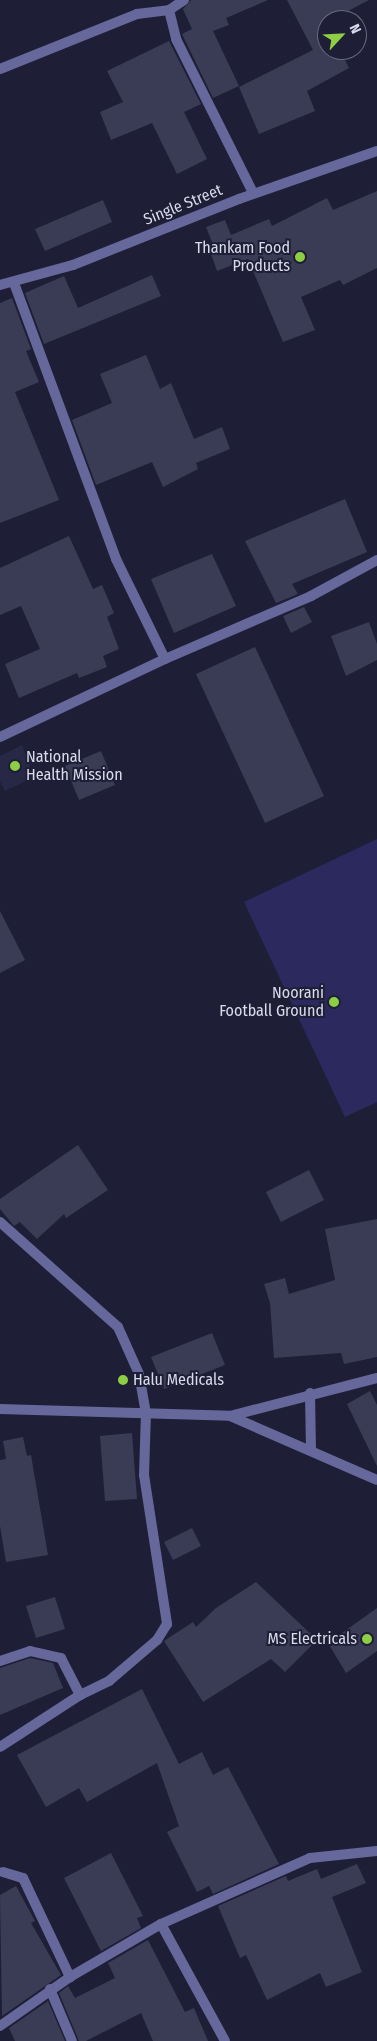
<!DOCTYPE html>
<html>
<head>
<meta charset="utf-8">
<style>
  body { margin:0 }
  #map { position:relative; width:377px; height:2041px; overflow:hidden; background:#1e1f36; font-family:"Fira Sans Condensed",sans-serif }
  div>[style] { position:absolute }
  .built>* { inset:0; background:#272845 }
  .green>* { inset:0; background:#2b295e }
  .building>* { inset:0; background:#3a3c55 }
  .minor>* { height:10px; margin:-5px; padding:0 5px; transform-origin:5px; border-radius:5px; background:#66689b }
  .tertiary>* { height:10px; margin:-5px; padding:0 5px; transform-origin:5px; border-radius:5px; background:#66689b }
  .dots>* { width:14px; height:14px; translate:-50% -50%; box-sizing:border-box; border:2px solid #1e1f36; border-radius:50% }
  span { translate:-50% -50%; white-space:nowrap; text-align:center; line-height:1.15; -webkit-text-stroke:4px #1e1f36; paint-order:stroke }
  .street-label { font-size:16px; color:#d9daea }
  .poi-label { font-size:16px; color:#d9daea }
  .right { translate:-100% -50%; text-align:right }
  .left { translate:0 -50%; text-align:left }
  .north { position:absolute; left:317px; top:10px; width:50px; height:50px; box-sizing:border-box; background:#1e1f36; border:1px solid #696a7e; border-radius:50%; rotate:65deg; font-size:14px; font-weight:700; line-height:20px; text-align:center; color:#d9daea }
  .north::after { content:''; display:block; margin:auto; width:18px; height:22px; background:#8dce45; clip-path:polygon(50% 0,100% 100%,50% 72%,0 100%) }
</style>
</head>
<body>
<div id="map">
  <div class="built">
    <i style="clip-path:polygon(22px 745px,34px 777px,5px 791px,0 781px,0 756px)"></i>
  </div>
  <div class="green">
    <i style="clip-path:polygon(377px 839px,377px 1102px,345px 1117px,244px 902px)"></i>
  </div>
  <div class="building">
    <i style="clip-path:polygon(191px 0,268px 0,226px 18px,229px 25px,213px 31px,239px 86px,213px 98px,182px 34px,192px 29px,183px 9px)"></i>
    <i style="clip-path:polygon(287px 0,369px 0,325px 23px,327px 50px,340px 50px,349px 68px,307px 91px,315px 111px,259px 134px,239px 87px,313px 50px)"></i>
    <i style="clip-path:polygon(169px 41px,201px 104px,184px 112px,207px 159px,177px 174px,152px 123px,111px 140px,100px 112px,123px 102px,107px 71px)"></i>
    <i style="clip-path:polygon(377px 191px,377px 268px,343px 285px,340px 280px,301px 297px,315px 330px,283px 342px,248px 259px,217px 271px,209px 248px,214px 247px,206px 227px,225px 220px,231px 235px,269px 219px,272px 226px,327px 198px,333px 210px)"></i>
    <i style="clip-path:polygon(103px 200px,112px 222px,45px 251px,35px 229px)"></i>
    <i style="clip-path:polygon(152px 275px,161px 296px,44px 344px,25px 293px,64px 276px,78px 308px)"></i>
    <i style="clip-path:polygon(12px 298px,31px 349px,26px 351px,39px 382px,15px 392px,59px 500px,0 523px,0 303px)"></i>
    <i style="clip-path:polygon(146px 355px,160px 389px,171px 383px,194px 439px,222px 427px,230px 449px,196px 463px,198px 469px,163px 487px,152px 462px,96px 485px,72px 420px,112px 403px,100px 374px)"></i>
    <i style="clip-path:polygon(345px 499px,367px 552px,292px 584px,298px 594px,276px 603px,245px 541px)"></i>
    <i style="clip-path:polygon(69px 536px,93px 589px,102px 585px,114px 613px,107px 617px,119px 649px,103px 656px,107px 667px,79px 678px,77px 673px,19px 698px,5px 664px,40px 649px,21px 606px,0 615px,0 568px)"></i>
    <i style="clip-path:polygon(212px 554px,236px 606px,174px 633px,151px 579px)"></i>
    <i style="clip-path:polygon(304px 607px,312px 622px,291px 633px,283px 616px)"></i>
    <i style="clip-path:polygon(369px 622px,377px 644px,377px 660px,346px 676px,331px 636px)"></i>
    <i style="clip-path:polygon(255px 647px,324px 796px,265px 823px,196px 674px)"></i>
    <i style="clip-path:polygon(101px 751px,115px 785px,79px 800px,65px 766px)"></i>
    <i style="clip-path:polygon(0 911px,25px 960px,0 973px)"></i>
    <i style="clip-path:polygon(78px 1145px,108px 1190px,66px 1218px,64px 1214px,37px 1239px,20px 1222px,14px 1226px,0 1209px,0 1199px)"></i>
    <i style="clip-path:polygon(309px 1170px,324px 1200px,281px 1222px,266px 1192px)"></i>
    <i style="clip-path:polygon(377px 1219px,377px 1357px,344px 1364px,341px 1353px,274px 1358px,270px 1303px,264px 1284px,285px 1278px,289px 1294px,335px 1280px,325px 1229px)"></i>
    <i style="clip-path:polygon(212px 1333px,225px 1365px,164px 1389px,151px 1357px)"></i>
    <i style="clip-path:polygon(370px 1391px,377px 1405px,377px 1466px,347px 1404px)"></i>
    <i style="clip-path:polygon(132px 1433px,137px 1499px,105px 1501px,100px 1436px)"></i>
    <i style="clip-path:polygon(23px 1437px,27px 1456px,31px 1455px,48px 1555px,6px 1562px,0 1526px,0 1460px,6px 1459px,3px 1441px)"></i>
    <i style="clip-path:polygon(192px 1528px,201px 1546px,173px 1560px,164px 1542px)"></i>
    <i style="clip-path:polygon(256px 1582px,317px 1640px,285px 1672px,271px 1659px,203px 1702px,164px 1641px,193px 1622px,196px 1627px,216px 1608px)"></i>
    <i style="clip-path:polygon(55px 1597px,65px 1629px,36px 1638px,26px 1606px)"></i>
    <i style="clip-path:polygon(377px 1608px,377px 1651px,346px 1673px,328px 1643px)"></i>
    <i style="clip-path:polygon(30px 1658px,53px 1663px,63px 1688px,0 1715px,0 1668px)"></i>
    <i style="clip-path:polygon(142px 1689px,179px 1764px,202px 1752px,213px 1775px,228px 1767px,279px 1864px,213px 1894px,209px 1886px,197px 1892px,167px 1832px,179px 1826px,157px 1763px,87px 1802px,79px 1788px,46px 1807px,17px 1755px)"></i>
    <i style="clip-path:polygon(111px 1853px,143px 1916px,137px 1918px,141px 1928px,101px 1951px,64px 1878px)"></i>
    <i style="clip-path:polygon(357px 1864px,366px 1883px,332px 1897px,362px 1972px,326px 1987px,320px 1973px,267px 2000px,246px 1955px,240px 1958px,218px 1906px,286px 1876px,288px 1881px,317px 1869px,321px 1879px)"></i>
    <i style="clip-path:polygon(16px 1886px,35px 1921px,31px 1923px,61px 1975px,2px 2016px,0 1895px)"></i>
    <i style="clip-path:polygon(148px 1940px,185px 2012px,194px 2008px,208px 2041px,153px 2041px,141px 2013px,86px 2041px,79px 2041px,59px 1993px,68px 1986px,75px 1998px,115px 1978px,108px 1963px)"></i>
    <i style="clip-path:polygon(48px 2001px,65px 2041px,15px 2041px,9px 2028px)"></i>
  </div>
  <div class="minor">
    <i style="left:184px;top:0;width:18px;rotate:146deg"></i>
    <i style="left:169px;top:10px;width:30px;rotate:76deg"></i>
    <i style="left:176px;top:39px;width:172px;rotate:63.4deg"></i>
    <i style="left:0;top:69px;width:148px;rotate:-21.9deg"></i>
    <i style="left:137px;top:14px;width:32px;rotate:-7deg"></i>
    <i style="left:14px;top:283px;width:294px;rotate:69.7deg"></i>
    <i style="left:116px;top:559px;width:111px;rotate:63.9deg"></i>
    <i style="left:0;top:285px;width:76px;rotate:-15.3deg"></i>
    <i style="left:73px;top:265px;width:179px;rotate:-21.7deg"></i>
    <i style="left:239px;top:199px;width:146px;rotate:-19.2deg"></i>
    <i style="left:0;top:737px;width:183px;rotate:-25.3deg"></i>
    <i style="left:165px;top:659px;width:159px;rotate:-23.3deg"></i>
    <i style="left:311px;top:596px;width:75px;rotate:-28.6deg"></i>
    <i style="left:0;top:1222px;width:158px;rotate:41.7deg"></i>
    <i style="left:118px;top:1327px;width:51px;rotate:65.9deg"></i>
    <i style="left:139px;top:1374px;width:39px;rotate:80deg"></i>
    <i style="left:146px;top:1412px;width:63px;rotate:91.8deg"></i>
    <i style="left:144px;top:1475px;width:151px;rotate:81.2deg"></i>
    <i style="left:167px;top:1624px;width:19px;rotate:122deg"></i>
    <i style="left:157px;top:1640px;width:63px;rotate:139.5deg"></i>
    <i style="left:109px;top:1681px;width:32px;rotate:154deg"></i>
    <i style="left:80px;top:1695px;width:95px;rotate:147deg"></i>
    <i style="left:310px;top:1393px;width:57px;rotate:89deg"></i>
    <i style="left:230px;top:1416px;width:152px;rotate:-14.5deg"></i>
    <i style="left:0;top:1661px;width:32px;rotate:-18deg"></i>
    <i style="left:30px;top:1651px;width:32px;rotate:13deg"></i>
    <i style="left:61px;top:1658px;width:42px;rotate:62.8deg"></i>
    <i style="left:3px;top:1872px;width:21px;rotate:17deg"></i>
    <i style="left:23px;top:1878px;width:110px;rotate:64.6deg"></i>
    <i style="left:70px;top:1977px;width:105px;rotate:-30.2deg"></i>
    <i style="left:161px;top:1924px;width:163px;rotate:-23.9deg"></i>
    <i style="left:310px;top:1858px;width:67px;rotate:-6deg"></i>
    <i style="left:161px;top:1924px;width:133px;rotate:61.3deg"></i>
    <i style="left:50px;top:1989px;width:56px;rotate:67.1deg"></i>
    <i style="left:0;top:2026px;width:85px;rotate:-35deg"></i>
  </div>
  <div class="tertiary">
    <i style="left:0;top:1409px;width:230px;rotate:1.7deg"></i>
    <i style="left:230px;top:1416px;width:160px;rotate:23.5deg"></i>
  </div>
  <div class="dots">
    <i style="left:300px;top:257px;background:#8dce45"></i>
    <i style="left:15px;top:766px;background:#8dce45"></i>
    <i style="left:334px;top:1002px;background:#8dce45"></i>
    <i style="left:123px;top:1380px;background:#8dce45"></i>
    <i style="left:367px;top:1639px;background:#8dce45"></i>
  </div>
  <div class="street-label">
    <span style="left:183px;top:205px;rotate:-22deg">Single Street</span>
  </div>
  <div class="poi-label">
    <span class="right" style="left:290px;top:257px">Thankam Food<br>Products</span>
    <span class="left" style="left:26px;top:766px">National<br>Health Mission</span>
    <span class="right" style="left:324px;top:1002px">Noorani<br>Football Ground</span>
    <span class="left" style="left:133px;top:1380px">Halu Medicals</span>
    <span class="right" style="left:357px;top:1639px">MS Electricals</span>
  </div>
  <div class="north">N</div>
</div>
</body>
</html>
